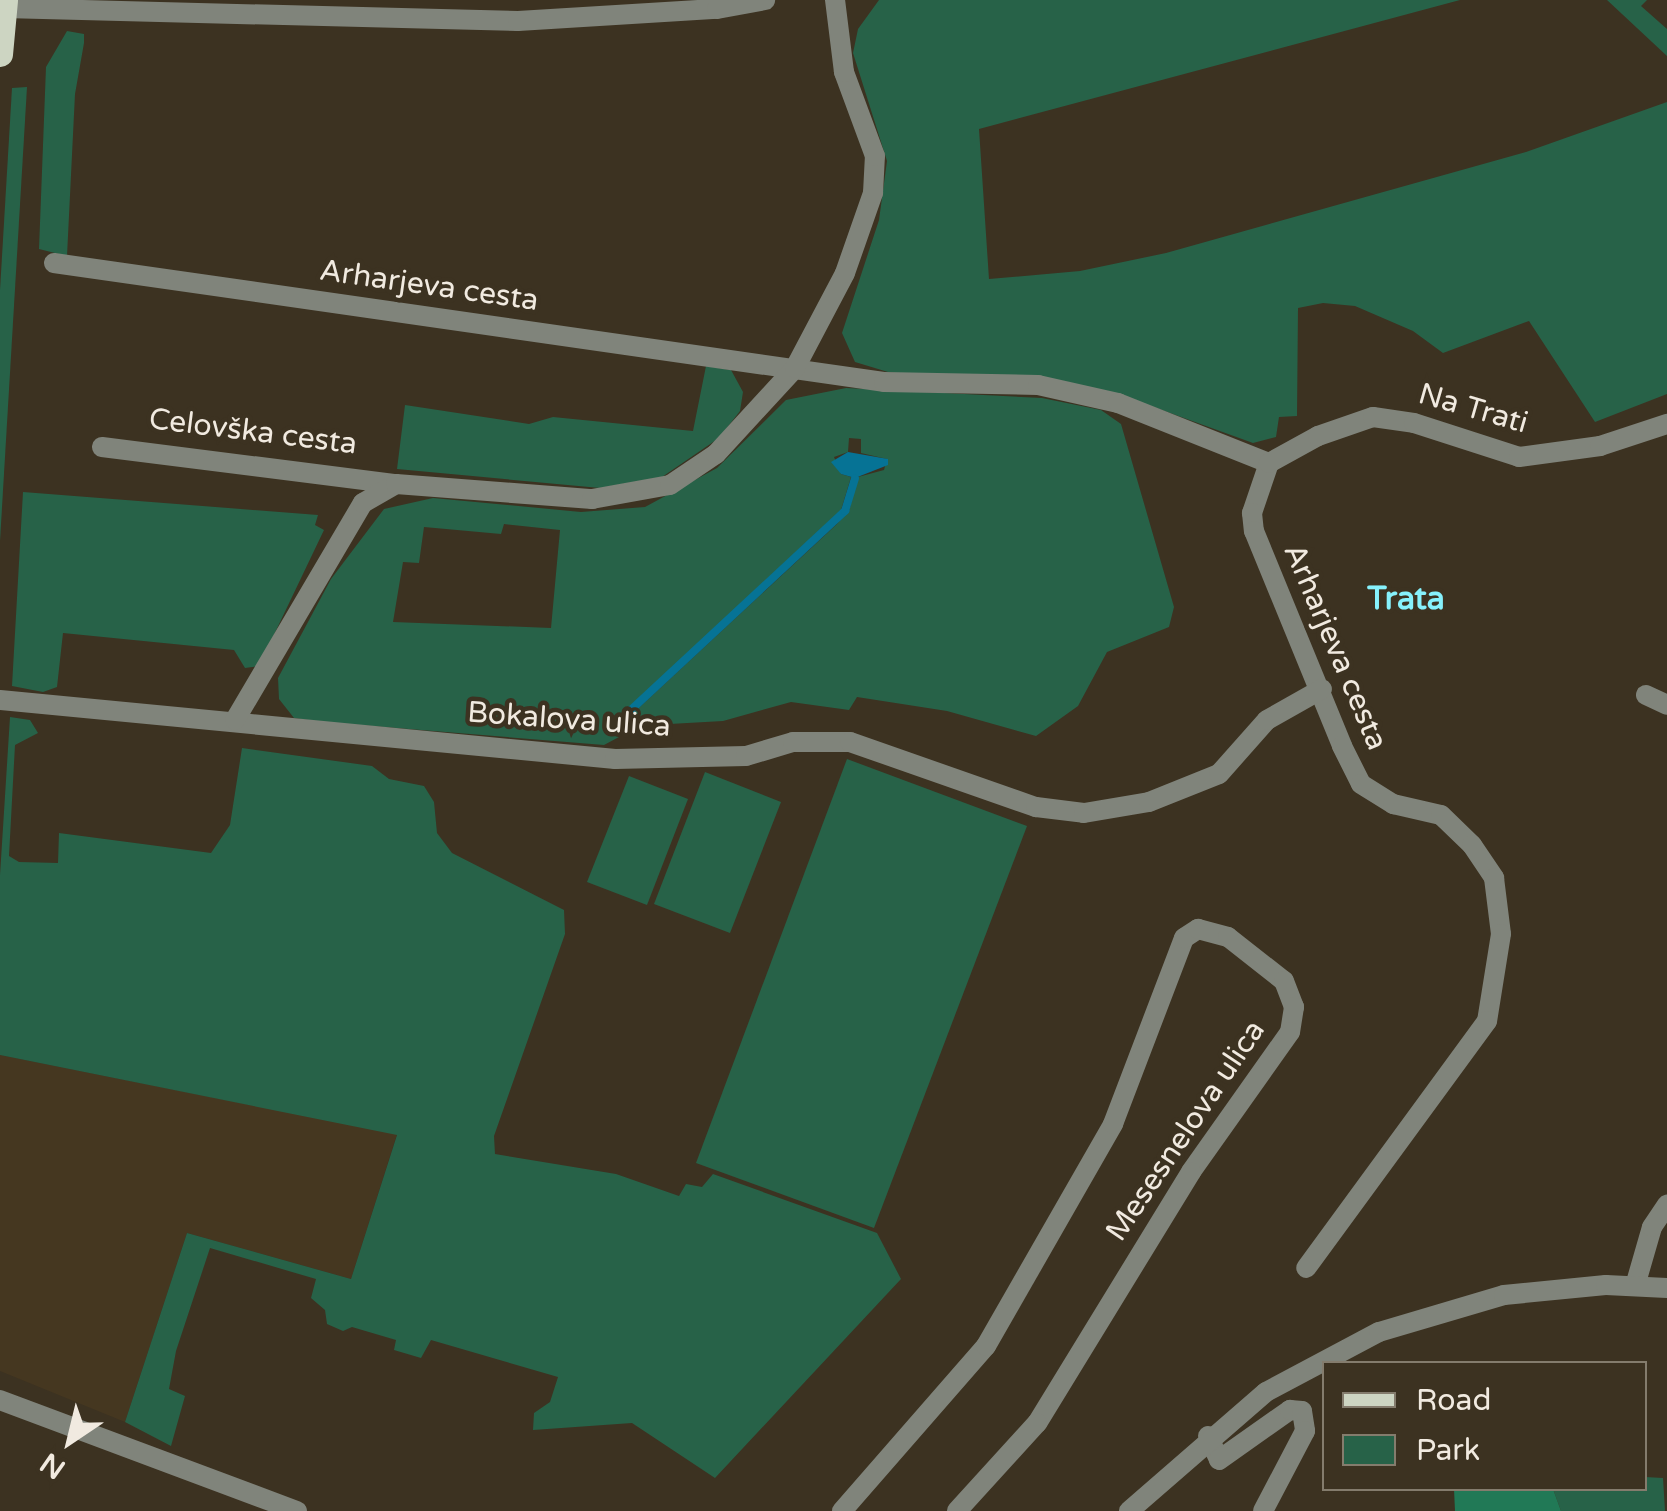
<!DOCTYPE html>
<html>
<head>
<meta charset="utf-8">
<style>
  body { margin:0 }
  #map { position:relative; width:1667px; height:1511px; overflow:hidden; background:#3c3221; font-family:"Varela Round",sans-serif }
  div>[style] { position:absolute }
  .built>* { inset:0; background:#453720 }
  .green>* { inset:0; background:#276248 }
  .forest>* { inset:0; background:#217956 }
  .water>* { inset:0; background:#067395 }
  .stream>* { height:8px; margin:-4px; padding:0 4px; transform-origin:4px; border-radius:4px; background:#067395 }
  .minor>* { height:20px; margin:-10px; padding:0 10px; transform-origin:10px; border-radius:10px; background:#80847b }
  .tertiary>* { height:20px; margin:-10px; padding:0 10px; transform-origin:10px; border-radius:10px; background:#80847b }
  .primary>* { height:25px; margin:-12.5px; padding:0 12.5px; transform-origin:12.5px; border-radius:12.5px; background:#cdd5c2 }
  span { translate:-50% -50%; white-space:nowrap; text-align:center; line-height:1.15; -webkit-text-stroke:9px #3c3221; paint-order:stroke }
  .street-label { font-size:30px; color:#f1eae0 }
  .neighbourhood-label { font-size:32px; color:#86f1fc; font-weight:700 }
  .legend { position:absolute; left:1322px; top:1361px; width:325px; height:130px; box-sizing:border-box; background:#3c3221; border:2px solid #847c6d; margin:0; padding:12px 18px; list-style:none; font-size:30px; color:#f1eae0 }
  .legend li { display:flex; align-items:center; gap:20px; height:50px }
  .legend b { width:50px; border:2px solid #847c6d }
  .north { position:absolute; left:20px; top:1391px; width:100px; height:100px; -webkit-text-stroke:8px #3c3221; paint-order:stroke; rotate:215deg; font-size:28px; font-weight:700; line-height:40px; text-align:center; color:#f1eae0 }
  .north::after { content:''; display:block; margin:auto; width:35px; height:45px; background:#f1eae0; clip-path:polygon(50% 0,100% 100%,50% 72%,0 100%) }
</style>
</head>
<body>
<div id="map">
  <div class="built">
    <i style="clip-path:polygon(0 1055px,397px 1134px,351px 1279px,187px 1233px,125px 1422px,0 1371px)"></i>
  </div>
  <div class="green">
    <i style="clip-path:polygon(879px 0,1460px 0,979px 129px,989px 279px,1080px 271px,1166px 253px,1526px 152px,1667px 102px,1667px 394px,1595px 422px,1529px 321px,1443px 353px,1413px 331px,1355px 306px,1323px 303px,1298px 308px,1297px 416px,1279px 417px,1276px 437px,1253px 443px,1148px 405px,888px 372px,855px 362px,842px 333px,879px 220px,887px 161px,853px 53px,858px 29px)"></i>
    <i style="clip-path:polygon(1607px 0,1647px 0,1641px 6px,1667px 29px,1667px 56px)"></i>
    <i style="clip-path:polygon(67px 31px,84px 34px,84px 43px,75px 94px,67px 256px,39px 249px,46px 67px)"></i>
    <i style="clip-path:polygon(27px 87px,0 541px,0 290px,12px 88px)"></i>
    <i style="clip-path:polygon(706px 366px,731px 370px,743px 392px,740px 411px,719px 438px,662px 477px,600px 488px,397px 469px,405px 405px,529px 424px,553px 417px,693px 431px)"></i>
    <i style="clip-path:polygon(evenodd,846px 388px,1042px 398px,1101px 410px,1121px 424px,1174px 607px,1169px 627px,1107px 652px,1078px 706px,1036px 736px,947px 711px,857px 697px,849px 710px,791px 702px,723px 721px,634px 726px,628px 718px,836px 525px,849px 511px,858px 477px,884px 470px,887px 459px,861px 453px,861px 439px,849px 438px,848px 452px,834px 457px,841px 474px,851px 477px,841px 510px,617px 719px,619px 737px,604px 745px,323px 722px,294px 718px,279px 699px,278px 678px,331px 579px,384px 509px,433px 498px,581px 512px,645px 507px,717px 468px,786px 400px,846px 388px,504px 524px,560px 530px,551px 628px,393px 622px,403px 562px,419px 563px,424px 527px,501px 534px,504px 524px)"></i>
    <i style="clip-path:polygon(23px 492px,318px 515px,315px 525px,324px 530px,259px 666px,245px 668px,234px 650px,63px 633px,57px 687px,43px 692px,12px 686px)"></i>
    <i style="clip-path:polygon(10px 717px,30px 720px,38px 733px,15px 745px,9px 856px,19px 862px,58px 863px,59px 833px,211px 853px,230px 825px,242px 748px,372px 766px,389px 779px,424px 786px,434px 802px,437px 833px,452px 853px,564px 910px,565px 934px,494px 1136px,495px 1154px,616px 1174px,679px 1196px,686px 1184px,702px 1187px,713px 1174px,877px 1233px,901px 1279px,715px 1478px,632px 1423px,533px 1430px,534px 1413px,550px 1402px,558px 1377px,431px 1340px,421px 1358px,394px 1350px,396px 1340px,352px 1327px,343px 1331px,327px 1324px,325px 1310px,311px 1298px,316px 1279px,210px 1248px,176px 1351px,169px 1389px,185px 1396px,171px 1446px,125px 1422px,187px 1233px,351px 1279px,397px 1135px,0 1055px,0 875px)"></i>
    <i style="clip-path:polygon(847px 759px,1027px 826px,874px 1228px,696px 1163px)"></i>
    <i style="clip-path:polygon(705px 772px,781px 802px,730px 933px,654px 904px)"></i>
    <i style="clip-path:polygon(629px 776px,688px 799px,647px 905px,587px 882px)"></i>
    <i style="clip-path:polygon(1645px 1477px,1663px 1478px,1665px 1511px,1561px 1511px,1553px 1489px,1644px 1488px)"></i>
  </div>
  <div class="forest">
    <i style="clip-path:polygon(1553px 1489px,1561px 1511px,1455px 1511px,1454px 1489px)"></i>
  </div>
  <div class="water">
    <i style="clip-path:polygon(848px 452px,888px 459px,888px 465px,855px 478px,841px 474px,831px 462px)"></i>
  </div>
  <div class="stream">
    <i style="left:619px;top:721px;width:309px;rotate:-42.9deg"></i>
    <i style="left:845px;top:511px;width:34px;rotate:-73deg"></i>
  </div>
  <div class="minor">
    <i style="left:4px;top:8px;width:514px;rotate:1.45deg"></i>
    <i style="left:518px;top:21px;width:199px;rotate:-3.5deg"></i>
    <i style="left:717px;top:9px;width:49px;rotate:-10.6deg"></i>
    <i style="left:54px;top:263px;width:838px;rotate:8.16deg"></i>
    <i style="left:884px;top:382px;width:154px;rotate:1.1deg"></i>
    <i style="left:1038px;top:385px;width:82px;rotate:12.7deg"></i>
    <i style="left:1118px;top:403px;width:162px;rotate:21.7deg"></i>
    <i style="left:1269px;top:463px;width:53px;rotate:108.8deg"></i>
    <i style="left:1252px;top:513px;width:18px;rotate:84deg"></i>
    <i style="left:1254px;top:531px;width:232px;rotate:67.7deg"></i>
    <i style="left:1342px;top:746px;width:42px;rotate:63.4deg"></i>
    <i style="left:1361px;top:784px;width:38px;rotate:32deg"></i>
    <i style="left:1393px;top:804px;width:49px;rotate:12.9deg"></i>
    <i style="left:1441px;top:815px;width:43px;rotate:44.1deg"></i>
    <i style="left:1472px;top:845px;width:40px;rotate:56deg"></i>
    <i style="left:1494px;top:878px;width:56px;rotate:82.9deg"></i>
    <i style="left:1501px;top:934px;width:88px;rotate:99.1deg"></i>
    <i style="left:1487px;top:1021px;width:306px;rotate:126.2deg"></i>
    <i style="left:102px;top:447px;width:296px;rotate:7.2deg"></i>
    <i style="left:1269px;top:463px;width:56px;rotate:-28.9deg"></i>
    <i style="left:1318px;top:436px;width:58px;rotate:-19.1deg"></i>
    <i style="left:1373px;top:417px;width:41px;rotate:8.3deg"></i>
    <i style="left:1414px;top:423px;width:110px;rotate:17.9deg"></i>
    <i style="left:1519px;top:457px;width:82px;rotate:-7.7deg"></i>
    <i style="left:1600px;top:446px;width:71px;rotate:-18.2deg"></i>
    <i style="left:1646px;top:695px;width:23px;rotate:25deg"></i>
    <i style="left:0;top:700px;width:618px;rotate:5.48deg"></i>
    <i style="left:615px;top:759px;width:131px;rotate:-1.3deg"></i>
    <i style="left:746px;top:756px;width:49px;rotate:-16.6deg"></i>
    <i style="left:793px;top:742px;width:57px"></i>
    <i style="left:850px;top:742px;width:197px;rotate:19.3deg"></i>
    <i style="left:1036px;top:807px;width:48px;rotate:7.1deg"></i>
    <i style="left:1084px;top:813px;width:66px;rotate:-9.6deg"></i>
    <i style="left:1149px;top:802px;width:75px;rotate:-21.8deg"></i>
    <i style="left:1219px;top:774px;width:72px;rotate:-48.4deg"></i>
    <i style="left:1267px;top:720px;width:63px;rotate:-29.4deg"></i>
    <i style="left:235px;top:720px;width:252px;rotate:-59.5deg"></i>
    <i style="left:363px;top:503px;width:38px;rotate:-30deg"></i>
    <i style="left:396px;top:484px;width:197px;rotate:4.4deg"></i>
    <i style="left:592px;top:499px;width:79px;rotate:-10.2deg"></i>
    <i style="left:670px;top:485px;width:55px;rotate:-34deg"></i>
    <i style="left:716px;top:454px;width:117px;rotate:-47.4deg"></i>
    <i style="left:795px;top:368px;width:107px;rotate:-62.2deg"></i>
    <i style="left:845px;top:273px;width:85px;rotate:-70.7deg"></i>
    <i style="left:873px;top:193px;width:37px;rotate:-87deg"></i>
    <i style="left:875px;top:156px;width:90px;rotate:-110.3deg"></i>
    <i style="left:844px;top:72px;width:73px;rotate:-97.1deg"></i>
    <i style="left:1635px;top:1286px;width:61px;rotate:-73.9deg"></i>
    <i style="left:1652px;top:1227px;width:27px;rotate:-56deg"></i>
    <i style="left:1208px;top:1436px;width:26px;rotate:65deg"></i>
    <i style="left:1219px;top:1460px;width:87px;rotate:-35.2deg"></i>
    <i style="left:1290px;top:1410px;width:12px;rotate:5deg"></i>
    <i style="left:1302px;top:1411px;width:20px;rotate:81deg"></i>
    <i style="left:1305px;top:1431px;width:90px;rotate:117.7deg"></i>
    <i style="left:842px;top:1511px;width:219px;rotate:-48.9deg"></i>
    <i style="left:986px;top:1346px;width:256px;rotate:-60.2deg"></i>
    <i style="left:1113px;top:1124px;width:199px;rotate:-69.1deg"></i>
    <i style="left:1184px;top:938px;width:17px;rotate:-33deg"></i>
    <i style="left:1198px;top:929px;width:31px;rotate:15deg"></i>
    <i style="left:1228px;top:937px;width:71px;rotate:38.2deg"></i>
    <i style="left:1284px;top:981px;width:28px;rotate:69deg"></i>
    <i style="left:1294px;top:1007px;width:25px;rotate:99deg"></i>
    <i style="left:1290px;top:1032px;width:171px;rotate:125.3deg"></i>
    <i style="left:1191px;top:1172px;width:294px;rotate:121.5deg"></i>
    <i style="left:1037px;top:1423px;width:119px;rotate:132.3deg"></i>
  </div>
  <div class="tertiary">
    <i style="left:0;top:1400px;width:317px;rotate:20.5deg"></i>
    <i style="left:1129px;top:1511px;width:181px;rotate:-41deg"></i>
    <i style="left:1266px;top:1392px;width:128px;rotate:-28deg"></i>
    <i style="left:1379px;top:1332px;width:130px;rotate:-16.5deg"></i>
    <i style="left:1504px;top:1295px;width:102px;rotate:-5.6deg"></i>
    <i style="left:1606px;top:1285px;width:61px;rotate:2.8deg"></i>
  </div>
  <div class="primary">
    <i style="left:0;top:54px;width:54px;rotate:-84.7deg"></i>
  </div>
  <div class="street-label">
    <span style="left:429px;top:286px;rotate:8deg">Arharjeva cesta</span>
    <span style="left:1473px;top:409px;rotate:16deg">Na Trati</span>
    <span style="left:253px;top:432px;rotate:7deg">Celovška cesta</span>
    <span style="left:1335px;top:647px;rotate:67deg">Arharjeva cesta</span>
    <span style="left:569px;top:720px;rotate:4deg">Bokalova ulica</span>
    <span style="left:1186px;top:1131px;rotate:-56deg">Mesesnelova ulica</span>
  </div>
  <div class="neighbourhood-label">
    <span style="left:1406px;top:599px">Trata</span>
  </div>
  <ul class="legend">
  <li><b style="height:12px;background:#cdd5c2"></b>Road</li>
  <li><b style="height:28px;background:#276248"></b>Park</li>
  </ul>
  <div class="north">N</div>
</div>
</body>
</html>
